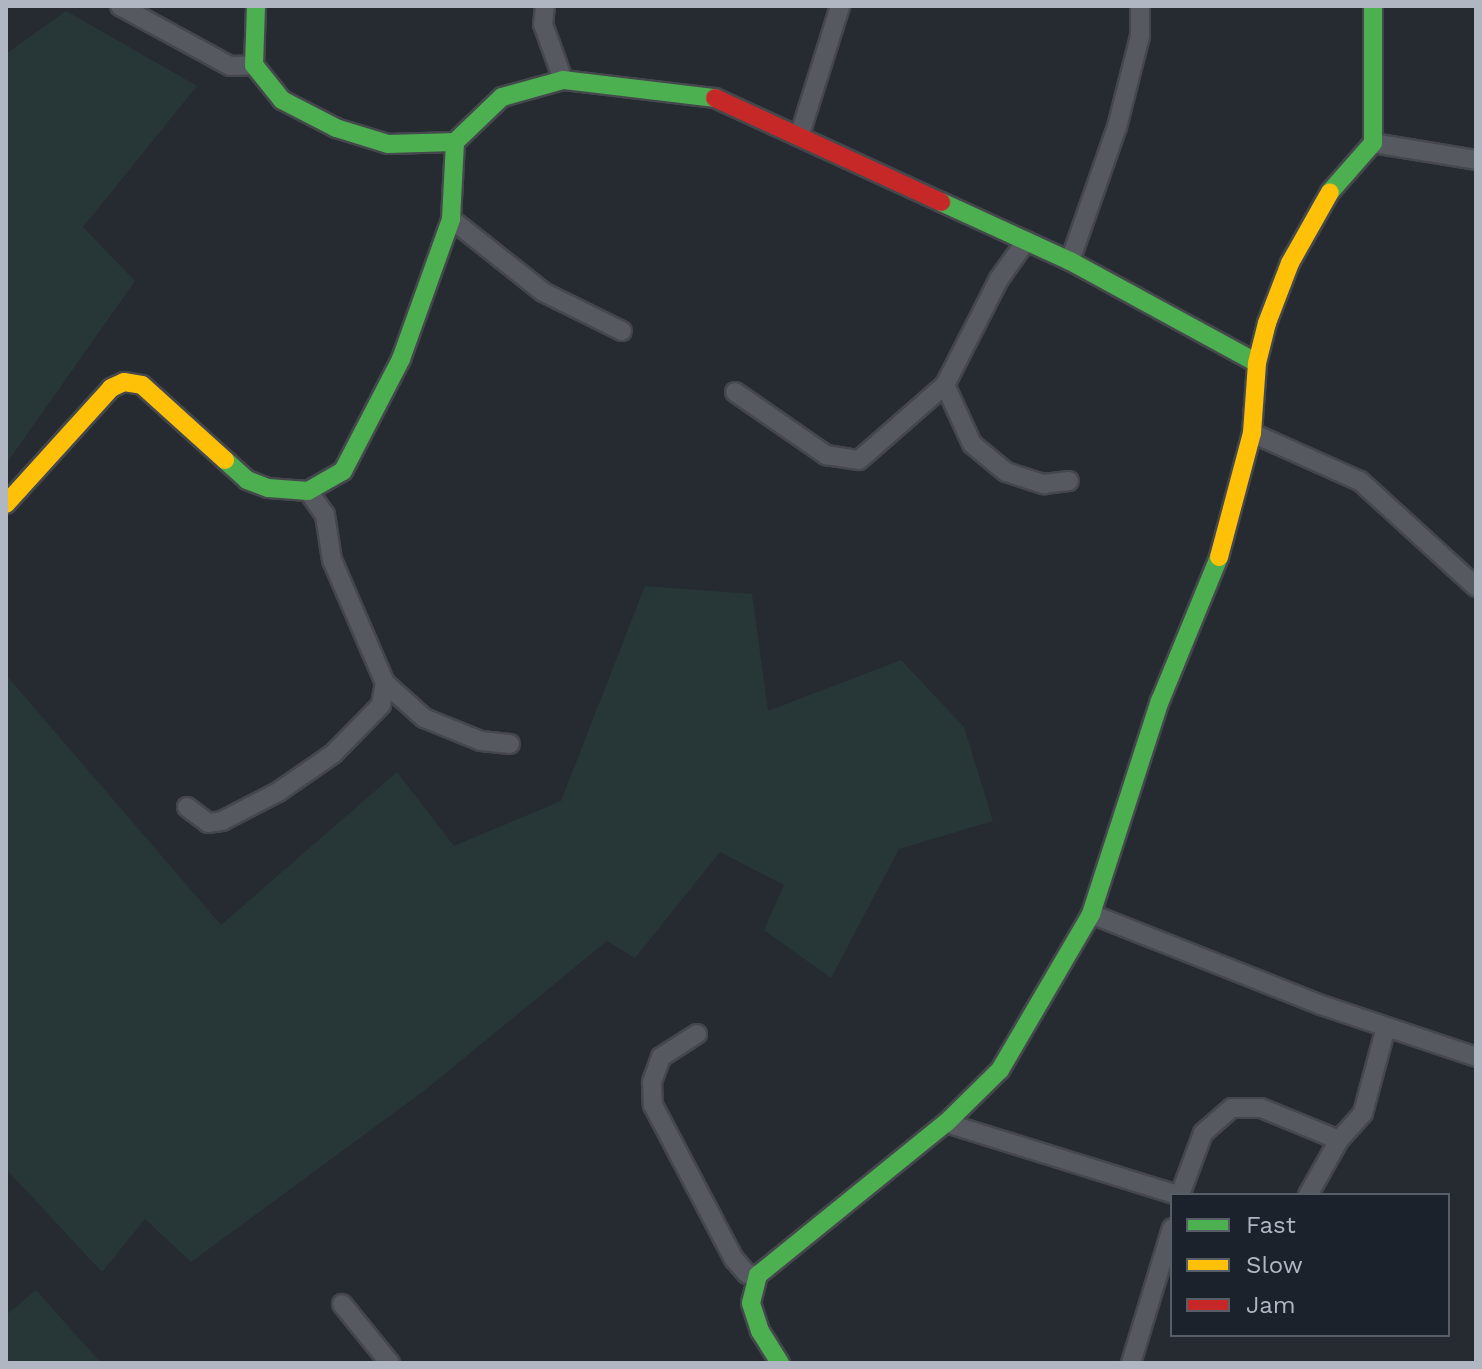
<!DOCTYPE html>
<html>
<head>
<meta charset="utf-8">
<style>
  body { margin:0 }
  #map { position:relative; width:1482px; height:1369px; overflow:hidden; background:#262b31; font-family:"Work Sans",sans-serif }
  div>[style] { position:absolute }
  .green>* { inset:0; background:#273737 }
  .roads { filter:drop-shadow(2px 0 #44474c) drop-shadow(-2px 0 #44474c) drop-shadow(0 2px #44474c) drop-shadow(0 -2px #44474c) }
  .street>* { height:18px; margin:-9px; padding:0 9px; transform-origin:9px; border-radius:9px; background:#56595f }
  .fast>* { height:18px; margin:-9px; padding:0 9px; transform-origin:9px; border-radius:9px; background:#4caf50 }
  .slow>* { height:18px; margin:-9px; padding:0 9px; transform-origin:9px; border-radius:9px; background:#ffc107 }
  .jam>* { height:18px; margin:-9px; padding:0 9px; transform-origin:9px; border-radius:9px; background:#c62828 }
  span { translate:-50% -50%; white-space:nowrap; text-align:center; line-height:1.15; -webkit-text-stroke:8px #1b222b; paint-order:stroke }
  .frame { position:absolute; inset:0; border:8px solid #b0b7c3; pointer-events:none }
  .legend { position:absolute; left:1170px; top:1193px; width:280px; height:144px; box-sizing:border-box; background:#1b222b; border:2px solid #575e68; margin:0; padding:10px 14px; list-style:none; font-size:24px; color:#b0b7c3 }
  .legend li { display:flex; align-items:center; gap:16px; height:40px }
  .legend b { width:40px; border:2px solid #575e68 }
</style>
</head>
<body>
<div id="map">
  <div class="green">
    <i style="clip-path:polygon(66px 11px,197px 86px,83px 227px,135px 281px,6px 464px,6px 54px)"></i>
    <i style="clip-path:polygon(645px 586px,752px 594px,768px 711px,901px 660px,964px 727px,993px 821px,899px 849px,831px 978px,764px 930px,784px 885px,720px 852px,635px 958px,607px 941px,425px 1090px,191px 1262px,145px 1219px,102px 1272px,6px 1169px,6px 675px,221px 925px,397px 772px,454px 846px,561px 801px)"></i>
    <i style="clip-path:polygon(36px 1290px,101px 1363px,6px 1363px,6px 1315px)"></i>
  </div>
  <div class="roads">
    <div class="street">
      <i style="left:120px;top:6px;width:125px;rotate:28.6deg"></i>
      <i style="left:230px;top:66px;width:24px;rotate:-2deg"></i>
      <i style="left:545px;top:6px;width:18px;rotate:96deg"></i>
      <i style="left:543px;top:24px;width:59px;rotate:70.3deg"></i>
      <i style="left:800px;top:134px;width:134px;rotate:-72.6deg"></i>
      <i style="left:1373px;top:143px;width:104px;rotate:9.4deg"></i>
      <i style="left:451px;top:219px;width:117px;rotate:38.4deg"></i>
      <i style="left:543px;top:292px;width:88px;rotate:26.3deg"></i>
      <i style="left:1070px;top:261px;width:142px;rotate:-70.7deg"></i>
      <i style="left:1117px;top:127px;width:94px;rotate:-75.8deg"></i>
      <i style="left:1140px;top:36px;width:30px;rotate:-90deg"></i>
      <i style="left:945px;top:385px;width:65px;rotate:65.4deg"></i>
      <i style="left:972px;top:444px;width:44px;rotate:39.5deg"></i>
      <i style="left:1006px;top:472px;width:40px;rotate:18deg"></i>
      <i style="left:1044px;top:484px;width:25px;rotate:-7deg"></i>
      <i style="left:735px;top:392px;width:111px;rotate:34.7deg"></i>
      <i style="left:826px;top:455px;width:33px;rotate:9deg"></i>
      <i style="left:859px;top:460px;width:114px;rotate:-41.1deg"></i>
      <i style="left:945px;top:385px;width:119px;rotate:-63deg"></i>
      <i style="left:999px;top:279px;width:47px;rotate:-54.6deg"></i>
      <i style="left:1252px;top:433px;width:118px;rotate:24deg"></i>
      <i style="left:1360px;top:481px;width:157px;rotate:42.4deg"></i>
      <i style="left:385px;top:683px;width:52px;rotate:41.9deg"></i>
      <i style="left:424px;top:718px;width:61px;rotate:22deg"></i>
      <i style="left:481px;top:741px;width:29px;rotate:6deg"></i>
      <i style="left:187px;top:807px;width:26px;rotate:37deg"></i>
      <i style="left:208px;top:823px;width:14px;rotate:-8deg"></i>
      <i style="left:222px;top:821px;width:63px;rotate:-27.4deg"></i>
      <i style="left:278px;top:792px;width:67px;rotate:-34.6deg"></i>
      <i style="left:333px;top:754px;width:69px;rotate:-45.6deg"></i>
      <i style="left:381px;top:705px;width:22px;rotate:-80deg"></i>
      <i style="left:385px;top:683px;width:134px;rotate:-113.3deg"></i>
      <i style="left:332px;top:560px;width:46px;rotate:-98.8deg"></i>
      <i style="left:325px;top:515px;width:29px;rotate:-125deg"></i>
      <i style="left:1091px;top:914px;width:247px;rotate:21.6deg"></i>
      <i style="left:1321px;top:1005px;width:163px;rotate:18.5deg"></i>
      <i style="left:697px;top:1034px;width:43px;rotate:147.4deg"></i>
      <i style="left:661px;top:1057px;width:27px;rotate:110deg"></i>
      <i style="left:652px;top:1082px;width:23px;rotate:88deg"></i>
      <i style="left:653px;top:1105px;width:174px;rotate:62.3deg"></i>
      <i style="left:734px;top:1259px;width:20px;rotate:49deg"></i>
      <i style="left:747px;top:1274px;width:11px;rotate:5deg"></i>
      <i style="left:946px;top:1123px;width:242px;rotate:17.3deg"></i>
      <i style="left:1180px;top:1195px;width:66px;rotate:-69.6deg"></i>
      <i style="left:1203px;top:1133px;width:38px;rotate:-41deg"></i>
      <i style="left:1232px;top:1108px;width:29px"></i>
      <i style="left:1261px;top:1108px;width:84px;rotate:22.3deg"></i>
      <i style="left:1308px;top:1195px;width:63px;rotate:-60.6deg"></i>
      <i style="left:1339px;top:1140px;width:36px;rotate:-48deg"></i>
      <i style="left:1363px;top:1113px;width:89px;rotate:-75deg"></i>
      <i style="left:342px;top:1304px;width:76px;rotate:50.9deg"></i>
      <i style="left:1131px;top:1363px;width:141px;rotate:-73.1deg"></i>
    </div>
    <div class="fast">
      <i style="left:256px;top:6px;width:59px;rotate:91.9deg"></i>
      <i style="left:254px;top:65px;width:45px;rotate:51.3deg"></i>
      <i style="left:282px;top:100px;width:61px;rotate:27.4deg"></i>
      <i style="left:336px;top:128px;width:54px;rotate:17.1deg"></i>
      <i style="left:388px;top:144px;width:67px;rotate:-1.7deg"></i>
      <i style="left:455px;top:142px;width:65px;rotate:-43.8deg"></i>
      <i style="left:502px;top:97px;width:63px;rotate:-15.6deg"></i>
      <i style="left:563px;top:80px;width:153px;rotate:6.8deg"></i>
      <i style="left:1330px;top:192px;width:65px;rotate:-48.7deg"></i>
      <i style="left:1373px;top:143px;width:137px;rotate:-90deg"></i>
      <i style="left:941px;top:202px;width:142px;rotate:24.6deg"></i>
      <i style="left:1070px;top:261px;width:213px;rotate:28.6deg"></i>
      <i style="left:225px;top:460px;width:30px;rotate:42deg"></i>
      <i style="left:247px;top:480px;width:22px;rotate:21deg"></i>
      <i style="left:268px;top:488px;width:40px;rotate:4.3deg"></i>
      <i style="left:308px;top:491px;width:40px;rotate:-29.7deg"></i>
      <i style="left:343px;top:471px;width:126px;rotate:-62.6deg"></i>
      <i style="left:401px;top:359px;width:149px;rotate:-70.3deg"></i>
      <i style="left:451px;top:219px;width:77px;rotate:-87deg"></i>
      <i style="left:780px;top:1363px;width:38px;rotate:-122deg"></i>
      <i style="left:760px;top:1331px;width:29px;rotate:-108deg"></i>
      <i style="left:751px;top:1303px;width:29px;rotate:-76deg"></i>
      <i style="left:758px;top:1275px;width:242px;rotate:-39deg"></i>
      <i style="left:946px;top:1123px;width:76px;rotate:-44.5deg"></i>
      <i style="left:1000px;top:1070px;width:181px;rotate:-59.7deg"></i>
      <i style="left:1091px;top:914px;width:224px;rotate:-72.1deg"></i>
      <i style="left:1160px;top:701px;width:156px;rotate:-67.7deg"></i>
    </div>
    <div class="slow">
      <i style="left:6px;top:504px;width:156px;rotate:-47.8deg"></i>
      <i style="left:111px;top:388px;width:14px;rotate:-25deg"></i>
      <i style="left:124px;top:382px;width:18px;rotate:9deg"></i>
      <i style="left:142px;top:385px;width:112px;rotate:42.1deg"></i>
      <i style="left:1219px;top:557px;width:128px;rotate:-75.1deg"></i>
      <i style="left:1252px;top:433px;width:70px;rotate:-85.9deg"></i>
      <i style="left:1257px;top:363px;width:41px;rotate:-76deg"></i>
      <i style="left:1267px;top:323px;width:64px;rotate:-69deg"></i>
      <i style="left:1290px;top:263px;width:81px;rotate:-60.6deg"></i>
    </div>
    <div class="jam">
      <i style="left:715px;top:98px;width:249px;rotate:24.7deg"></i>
    </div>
  </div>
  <div class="frame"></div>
  <ul class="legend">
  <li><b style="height:10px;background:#4caf50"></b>Fast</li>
  <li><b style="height:10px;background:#ffc107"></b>Slow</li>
  <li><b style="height:10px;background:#c62828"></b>Jam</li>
  </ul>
</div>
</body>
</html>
